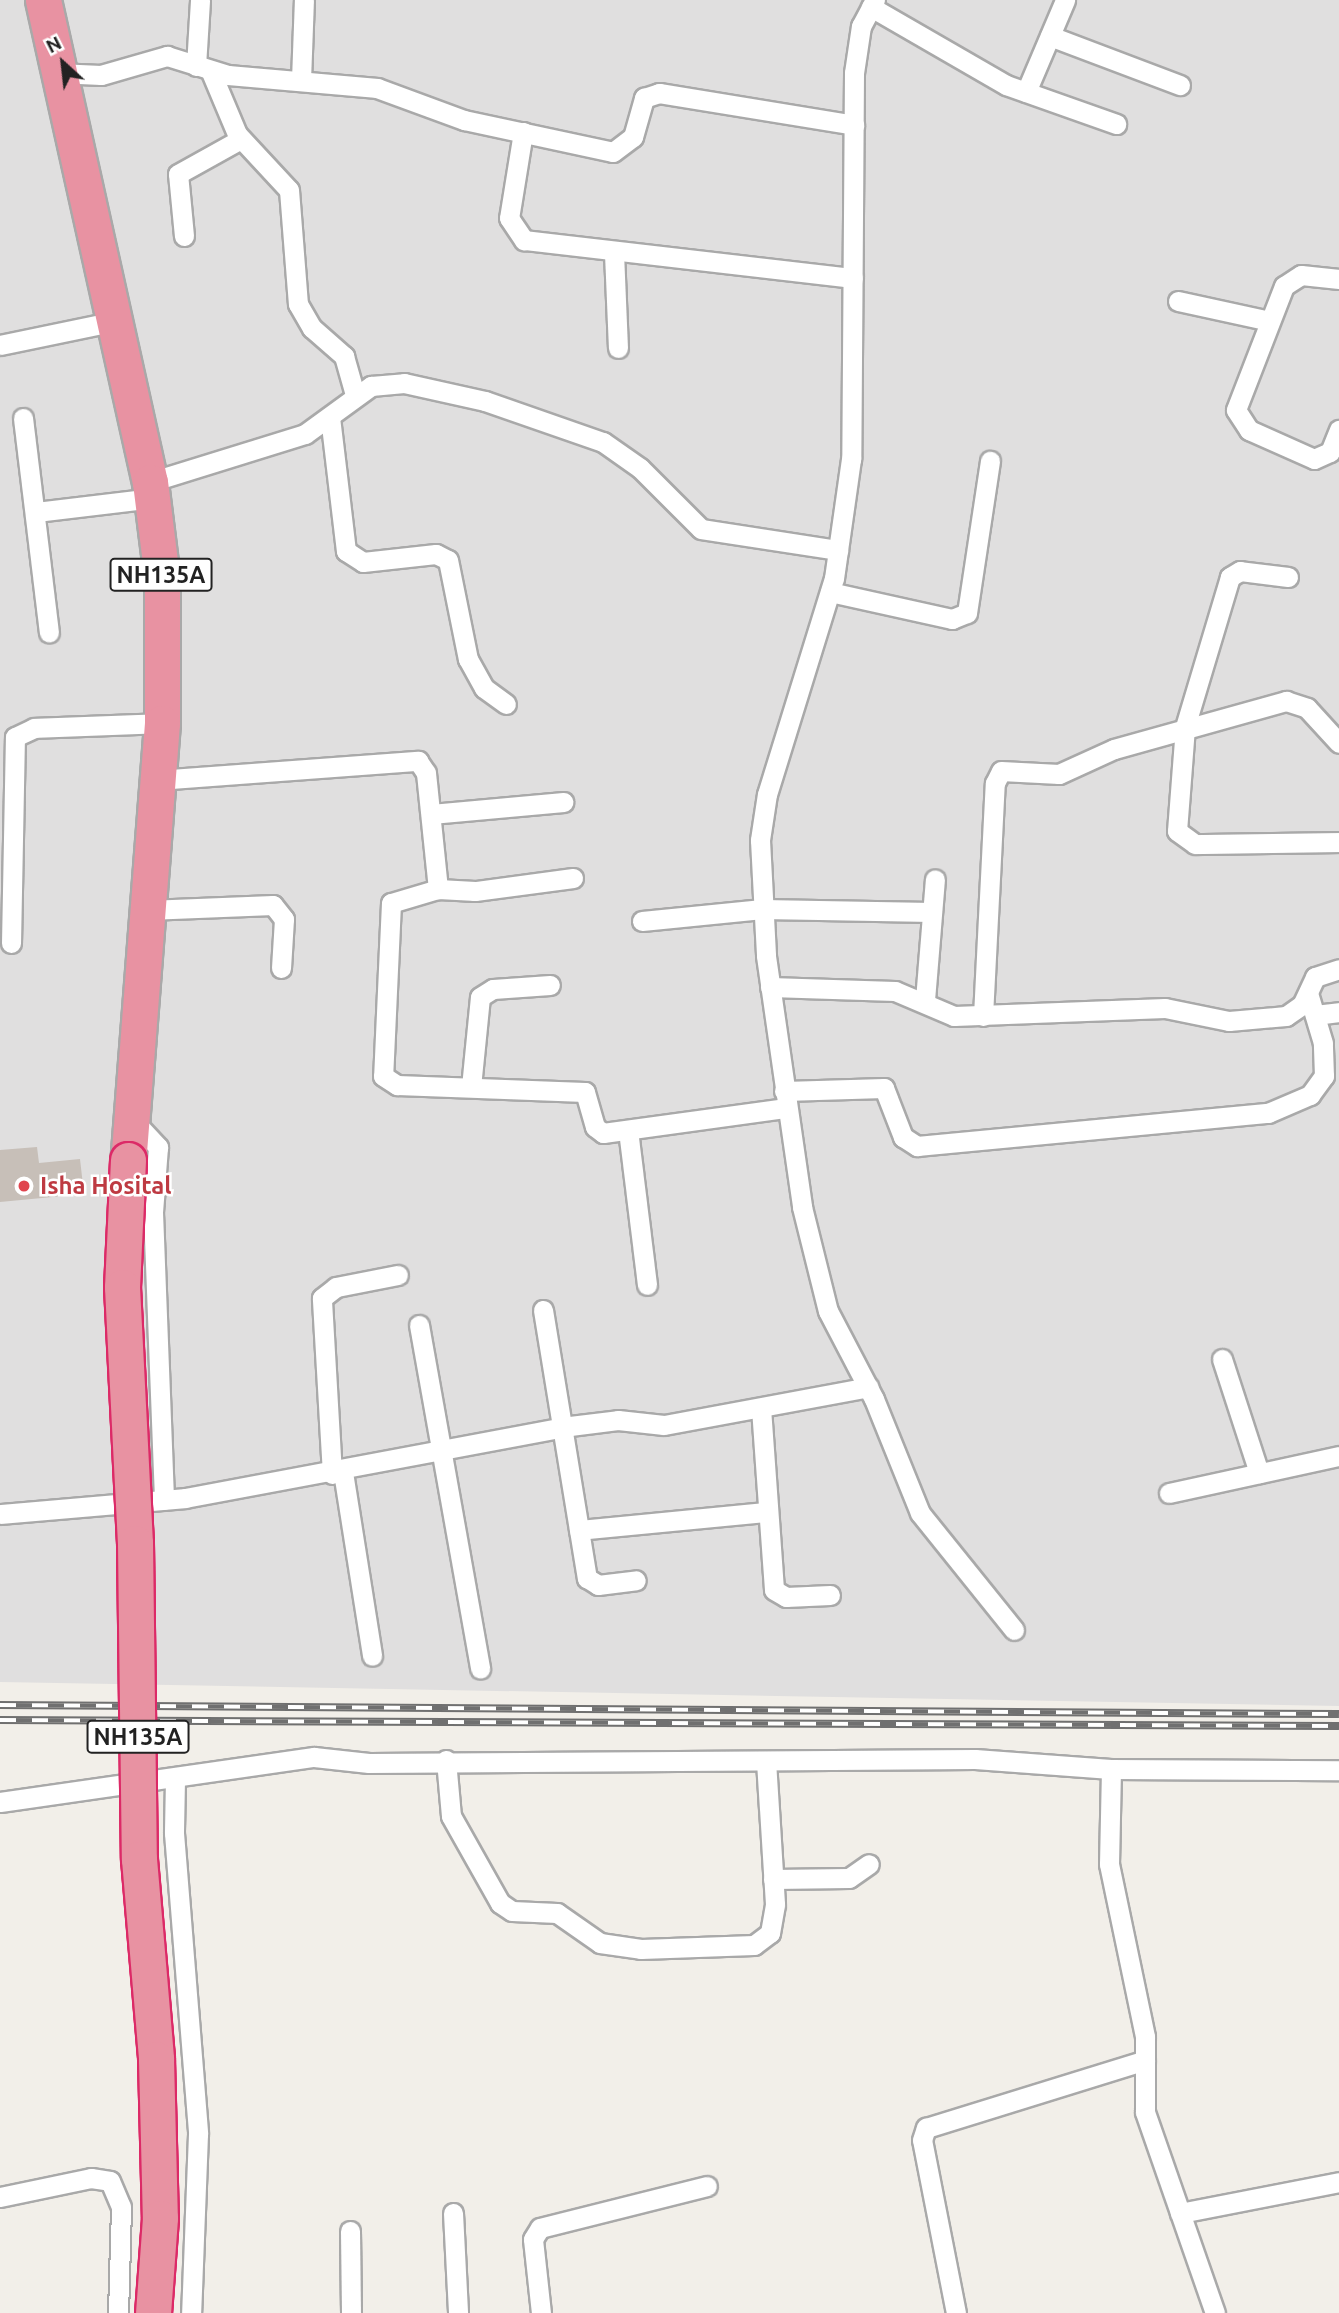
<!DOCTYPE html>
<html>
<head>
<meta charset="utf-8">
<style>
  body { margin:0 }
  #map { position:relative; width:1339px; height:2313px; overflow:hidden; background:#f2efe9; font-family:Ubuntu,sans-serif }
  div>[style] { position:absolute }
  .residential>* { inset:0; background:#e0dfdf }
  .building>* { inset:0; background:#c7bfb8 }
  .roads { filter:drop-shadow(2px 0 #a9a9a9) drop-shadow(-2px 0 #a9a9a9) drop-shadow(0 2px #a9a9a9) drop-shadow(0 -2px #a9a9a9) }
  .street>* { height:19px; margin:-9.5px; padding:0 9.5px; transform-origin:9.5px; border-radius:9.5px; background:#fff }
  .highway>* { height:35px; margin:-17.5px; padding:0 17.5px; transform-origin:17.5px; border-radius:17.5px; background:#e892a2 }
  .rail>* { height:8px; margin-top:-4px; transform-origin:0; background:repeating-linear-gradient(90deg,#fff 0 16px,#707070 0 32px); box-sizing:border-box; border-block:2px solid #707070 }
  .bridges { filter:drop-shadow(2px 0 #dc2a67) drop-shadow(-2px 0 #dc2a67) drop-shadow(0 2px #dc2a67) drop-shadow(0 -2px #dc2a67) }
  .highway-bridge>* { height:35px; margin:-17.5px; padding:0 17.5px; transform-origin:17.5px; border-radius:17.5px; background:#e892a2 }
  .dots>* { width:19px; height:19px; translate:-50% -50%; box-sizing:border-box; border:4px solid #fff; border-radius:50% }
  span { translate:-50% -50%; white-space:nowrap; text-align:center; line-height:1.15; -webkit-text-stroke:5px #fff; paint-order:stroke }
  .shield-label span { padding:2px 5px; background:#fff; border:2px solid; border-radius:5px; -webkit-text-stroke-width:0 }
  .shield-label { font-size:23px; color:#222; font-weight:700 }
  .health-label { font-size:24px; color:#be3a42; font-weight:700 }
  .left { translate:0 -50%; text-align:left }
  .north { position:absolute; left:28px; top:28px; width:70px; height:70px; -webkit-text-stroke:5px #fff; paint-order:stroke; rotate:333deg; font-size:19px; font-weight:700; line-height:28px; text-align:center; color:#222 }
  .north::after { content:''; display:block; margin:auto; width:24px; height:32px; background:#222; clip-path:polygon(50% 0,100% 100%,50% 72%,0 100%) }
</style>
</head>
<body>
<div id="map">
  <div class="residential">
    <i style="clip-path:polygon(0 0,1339px 0,1339px 1706px,0 1682px)"></i>
  </div>
  <div class="building">
    <i style="clip-path:polygon(37px 1147px,39px 1163px,80px 1159px,84px 1194px,0 1202px,0 1150px)"></i>
  </div>
  <div class="roads">
    <div class="street">
      <i style="left:875px;top:0;width:30px;rotate:118deg"></i>
      <i style="left:861px;top:26px;width:48px;rotate:98.5deg"></i>
      <i style="left:854px;top:73px;width:386px;rotate:90.4deg"></i>
      <i style="left:851px;top:459px;width:120px;rotate:98.1deg"></i>
      <i style="left:834px;top:578px;width:226px;rotate:107.2deg"></i>
      <i style="left:767px;top:794px;width:47px;rotate:98.7deg"></i>
      <i style="left:760px;top:840px;width:116px;rotate:87deg"></i>
      <i style="left:766px;top:956px;width:254px;rotate:81.8deg"></i>
      <i style="left:802px;top:1207px;width:107px;rotate:76deg"></i>
      <i style="left:828px;top:1311px;width:99px;rotate:62.4deg"></i>
      <i style="left:874px;top:1399px;width:123px;rotate:68deg"></i>
      <i style="left:920px;top:1513px;width:150px;rotate:51.2deg"></i>
      <i style="left:871px;top:7px;width:156px;rotate:30deg"></i>
      <i style="left:1006px;top:85px;width:117px;rotate:19.5deg"></i>
      <i style="left:1050px;top:36px;width:139px;rotate:20.7deg"></i>
      <i style="left:196px;top:66px;width:66px;rotate:-86.5deg"></i>
      <i style="left:211px;top:72px;width:67px;rotate:67.2deg"></i>
      <i style="left:237px;top:134px;width:76px;rotate:47.1deg"></i>
      <i style="left:289px;top:190px;width:114px;rotate:85.5deg"></i>
      <i style="left:298px;top:304px;width:28px;rotate:60deg"></i>
      <i style="left:312px;top:328px;width:43px;rotate:41.2deg"></i>
      <i style="left:344px;top:356px;width:41px;rotate:74.2deg"></i>
      <i style="left:57px;top:73px;width:44px;rotate:2.6deg"></i>
      <i style="left:101px;top:75px;width:69px;rotate:-16.1deg"></i>
      <i style="left:167px;top:56px;width:64px;rotate:17.3deg"></i>
      <i style="left:228px;top:75px;width:150px;rotate:5deg"></i>
      <i style="left:377px;top:88px;width:93px;rotate:20.2deg"></i>
      <i style="left:464px;top:120px;width:152px;rotate:12.1deg"></i>
      <i style="left:613px;top:152px;width:25px;rotate:-37deg"></i>
      <i style="left:633px;top:137px;width:41px;rotate:-74.2deg"></i>
      <i style="left:644px;top:98px;width:16px;rotate:-18deg"></i>
      <i style="left:659px;top:93px;width:198px;rotate:9.3deg"></i>
      <i style="left:301px;top:80px;width:80px;rotate:-87.9deg"></i>
      <i style="left:1026px;top:92px;width:100px;rotate:-67deg"></i>
      <i style="left:523px;top:132px;width:87px;rotate:99.2deg"></i>
      <i style="left:509px;top:218px;width:27px;rotate:56deg"></i>
      <i style="left:524px;top:240px;width:331px;rotate:6.6deg"></i>
      <i style="left:184px;top:236px;width:62px;rotate:-95.5deg"></i>
      <i style="left:178px;top:174px;width:72px;rotate:-29.1deg"></i>
      <i style="left:614px;top:253px;width:95px;rotate:87.6deg"></i>
      <i style="left:1339px;top:279px;width:38px;rotate:-174deg"></i>
      <i style="left:1301px;top:275px;width:20px;rotate:147deg"></i>
      <i style="left:1284px;top:286px;width:133px;rotate:111.2deg"></i>
      <i style="left:1236px;top:410px;width:24px;rotate:57deg"></i>
      <i style="left:1249px;top:430px;width:71px;rotate:24deg"></i>
      <i style="left:1314px;top:459px;width:17px;rotate:-24deg"></i>
      <i style="left:1330px;top:452px;width:24px;rotate:-68deg"></i>
      <i style="left:1178px;top:301px;width:94px;rotate:12.3deg"></i>
      <i style="left:0;top:345px;width:118px;rotate:-11.7deg"></i>
      <i style="left:330px;top:417px;width:135px;rotate:83.2deg"></i>
      <i style="left:346px;top:551px;width:20px;rotate:33deg"></i>
      <i style="left:363px;top:562px;width:73px;rotate:-6.3deg"></i>
      <i style="left:436px;top:554px;width:13px;rotate:27deg"></i>
      <i style="left:448px;top:560px;width:101px;rotate:78.6deg"></i>
      <i style="left:468px;top:659px;width:33px;rotate:61deg"></i>
      <i style="left:484px;top:688px;width:27px;rotate:36deg"></i>
      <i style="left:23px;top:418px;width:216px;rotate:83.1deg"></i>
      <i style="left:150px;top:482px;width:162px;rotate:-17.2deg"></i>
      <i style="left:305px;top:434px;width:82px;rotate:-36deg"></i>
      <i style="left:371px;top:386px;width:33px;rotate:-5deg"></i>
      <i style="left:404px;top:383px;width:83px;rotate:12.5deg"></i>
      <i style="left:485px;top:401px;width:125px;rotate:19.2deg"></i>
      <i style="left:603px;top:442px;width:45px;rotate:35.1deg"></i>
      <i style="left:640px;top:468px;width:86px;rotate:45deg"></i>
      <i style="left:701px;top:529px;width:139px;rotate:8.7deg"></i>
      <i style="left:36px;top:512px;width:118px;rotate:-6.8deg"></i>
      <i style="left:1288px;top:577px;width:48px;rotate:-172.9deg"></i>
      <i style="left:1240px;top:571px;width:12px;rotate:149deg"></i>
      <i style="left:1230px;top:577px;width:157px;rotate:106.7deg"></i>
      <i style="left:1185px;top:727px;width:104px;rotate:94.4deg"></i>
      <i style="left:1177px;top:831px;width:22px;rotate:36deg"></i>
      <i style="left:1195px;top:844px;width:144px;rotate:-0.8deg"></i>
      <i style="left:830px;top:592px;width:125px;rotate:12.5deg"></i>
      <i style="left:952px;top:619px;width:16px;rotate:-22deg"></i>
      <i style="left:967px;top:613px;width:154px;rotate:-81.4deg"></i>
      <i style="left:157px;top:780px;width:262px;rotate:-4.2deg"></i>
      <i style="left:418px;top:761px;width:14px;rotate:56deg"></i>
      <i style="left:426px;top:773px;width:117px;rotate:84.1deg"></i>
      <i style="left:431px;top:814px;width:133px;rotate:-5.2deg"></i>
      <i style="left:573px;top:878px;width:99px;rotate:172.4deg"></i>
      <i style="left:475px;top:891px;width:37px;rotate:-177deg"></i>
      <i style="left:438px;top:889px;width:49px;rotate:163.4deg"></i>
      <i style="left:391px;top:903px;width:173px;rotate:92.6deg"></i>
      <i style="left:383px;top:1076px;width:17px;rotate:33deg"></i>
      <i style="left:397px;top:1085px;width:188px;rotate:2.1deg"></i>
      <i style="left:585px;top:1092px;width:36px;rotate:74deg"></i>
      <i style="left:595px;top:1127px;width:10px;rotate:37deg"></i>
      <i style="left:603px;top:1133px;width:185px;rotate:-7.8deg"></i>
      <i style="left:147px;top:910px;width:126px;rotate:-2.3deg"></i>
      <i style="left:273px;top:905px;width:18px;rotate:52deg"></i>
      <i style="left:284px;top:919px;width:49px;rotate:93.5deg"></i>
      <i style="left:642px;top:921px;width:121px;rotate:-5.7deg"></i>
      <i style="left:762px;top:909px;width:170px;rotate:1deg"></i>
      <i style="left:11px;top:943px;width:206px;rotate:-88.9deg"></i>
      <i style="left:15px;top:737px;width:21px;rotate:-25deg"></i>
      <i style="left:34px;top:728px;width:128px;rotate:-2.2deg"></i>
      <i style="left:770px;top:987px;width:125px;rotate:1.8deg"></i>
      <i style="left:895px;top:991px;width:64px;rotate:23deg"></i>
      <i style="left:954px;top:1016px;width:211px;rotate:-2.2deg"></i>
      <i style="left:1165px;top:1008px;width:65px;rotate:11.5deg"></i>
      <i style="left:1229px;top:1021px;width:57px;rotate:-5deg"></i>
      <i style="left:1286px;top:1016px;width:19px;rotate:-35deg"></i>
      <i style="left:1302px;top:1005px;width:31px;rotate:-65deg"></i>
      <i style="left:1315px;top:977px;width:25px;rotate:-18deg"></i>
      <i style="left:925px;top:1000px;width:121px;rotate:-85.3deg"></i>
      <i style="left:1315px;top:1015px;width:24px;rotate:-7deg"></i>
      <i style="left:983px;top:1016px;width:233px;rotate:-87.1deg"></i>
      <i style="left:995px;top:783px;width:13px;rotate:-63deg"></i>
      <i style="left:1001px;top:771px;width:58px;rotate:3deg"></i>
      <i style="left:1059px;top:774px;width:60px;rotate:-24.4deg"></i>
      <i style="left:1114px;top:749px;width:179px;rotate:-15.6deg"></i>
      <i style="left:1286px;top:701px;width:22px;rotate:18deg"></i>
      <i style="left:1307px;top:708px;width:47px;rotate:47.6deg"></i>
      <i style="left:471px;top:1087px;width:90px;rotate:-84.3deg"></i>
      <i style="left:480px;top:997px;width:15px;rotate:-32deg"></i>
      <i style="left:493px;top:989px;width:57px;rotate:-4deg"></i>
      <i style="left:784px;top:1091px;width:100px;rotate:-1.7deg"></i>
      <i style="left:884px;top:1088px;width:53px;rotate:68.8deg"></i>
      <i style="left:903px;top:1137px;width:17px;rotate:33deg"></i>
      <i style="left:917px;top:1146px;width:353px;rotate:-5.4deg"></i>
      <i style="left:1268px;top:1113px;width:46px;rotate:-23.2deg"></i>
      <i style="left:1310px;top:1095px;width:24px;rotate:-54deg"></i>
      <i style="left:1324px;top:1076px;width:33px;rotate:-92deg"></i>
      <i style="left:1323px;top:1043px;width:52px;rotate:-106.7deg"></i>
      <i style="left:131px;top:1118px;width:40px;rotate:47deg"></i>
      <i style="left:158px;top:1147px;width:65px;rotate:94.4deg"></i>
      <i style="left:153px;top:1212px;width:288px;rotate:87.8deg"></i>
      <i style="left:628px;top:1130px;width:156px;rotate:83deg"></i>
      <i style="left:543px;top:1310px;width:272px;rotate:80.7deg"></i>
      <i style="left:587px;top:1578px;width:13px;rotate:32deg"></i>
      <i style="left:598px;top:1585px;width:38px;rotate:-7deg"></i>
      <i style="left:419px;top:1325px;width:349px;rotate:79.9deg"></i>
      <i style="left:1222px;top:1359px;width:120px;rotate:72deg"></i>
      <i style="left:761px;top:1408px;width:182px;rotate:85.9deg"></i>
      <i style="left:774px;top:1590px;width:14px;rotate:30deg"></i>
      <i style="left:786px;top:1597px;width:44px;rotate:-2.6deg"></i>
      <i style="left:343px;top:1472px;width:186px;rotate:81deg"></i>
      <i style="left:332px;top:1474px;width:176px;rotate:-93.3deg"></i>
      <i style="left:322px;top:1298px;width:18px;rotate:-38deg"></i>
      <i style="left:336px;top:1287px;width:63px;rotate:-11deg"></i>
      <i style="left:1169px;top:1493px;width:174px;rotate:-12.3deg"></i>
      <i style="left:0;top:1514px;width:186px;rotate:-4.9deg"></i>
      <i style="left:185px;top:1498px;width:392px;rotate:-10.6deg"></i>
      <i style="left:570px;top:1426px;width:48px;rotate:-7.1deg"></i>
      <i style="left:618px;top:1420px;width:46px;rotate:6.2deg"></i>
      <i style="left:664px;top:1425px;width:208px;rotate:-10.5deg"></i>
      <i style="left:579px;top:1530px;width:188px;rotate:-5.5deg"></i>
      <i style="left:446px;top:1760px;width:56px;rotate:84.9deg"></i>
      <i style="left:451px;top:1816px;width:100px;rotate:60.6deg"></i>
      <i style="left:500px;top:1903px;width:14px;rotate:34deg"></i>
      <i style="left:512px;top:1911px;width:45px;rotate:2.5deg"></i>
      <i style="left:557px;top:1913px;width:52px;rotate:34.9deg"></i>
      <i style="left:600px;top:1943px;width:41px;rotate:8.3deg"></i>
      <i style="left:641px;top:1949px;width:113px;rotate:-2deg"></i>
      <i style="left:754px;top:1945px;width:20px;rotate:-37deg"></i>
      <i style="left:770px;top:1933px;width:29px;rotate:-80deg"></i>
      <i style="left:775px;top:1904px;width:143px;rotate:-93.6deg"></i>
      <i style="left:1111px;top:1769px;width:95px;rotate:91.2deg"></i>
      <i style="left:1109px;top:1864px;width:177px;rotate:78.2deg"></i>
      <i style="left:1145px;top:2037px;width:75px;rotate:90deg"></i>
      <i style="left:1145px;top:2112px;width:213px;rotate:70.8deg"></i>
      <i style="left:175px;top:1779px;width:54px;rotate:91.1deg"></i>
      <i style="left:174px;top:1833px;width:302px;rotate:85.4deg"></i>
      <i style="left:198px;top:2134px;width:179px;rotate:92.2deg"></i>
      <i style="left:0;top:1802px;width:317px;rotate:-8.2deg"></i>
      <i style="left:314px;top:1757px;width:55px;rotate:6.2deg"></i>
      <i style="left:369px;top:1763px;width:606px;rotate:-0.38deg"></i>
      <i style="left:975px;top:1759px;width:136px;rotate:4.2deg"></i>
      <i style="left:1111px;top:1769px;width:228px;rotate:0.3deg"></i>
      <i style="left:773px;top:1879px;width:76px;rotate:-0.8deg"></i>
      <i style="left:849px;top:1878px;width:24px;rotate:-35deg"></i>
      <i style="left:0;top:2197px;width:93px;rotate:-11.8deg"></i>
      <i style="left:91px;top:2178px;width:19px;rotate:9deg"></i>
      <i style="left:110px;top:2181px;width:28px;rotate:67deg"></i>
      <i style="left:121px;top:2207px;width:106px;rotate:91.6deg"></i>
      <i style="left:453px;top:2213px;width:100px;rotate:87.1deg"></i>
      <i style="left:1180px;top:2213px;width:162px;rotate:-11deg"></i>
      <i style="left:350px;top:2231px;width:82px;rotate:89.3deg"></i>
      <i style="left:541px;top:2313px;width:74px;rotate:-96.2deg"></i>
      <i style="left:533px;top:2239px;width:13px;rotate:-58deg"></i>
      <i style="left:540px;top:2228px;width:172px;rotate:-14.1deg"></i>
      <i style="left:956px;top:2313px;width:176px;rotate:-101.1deg"></i>
      <i style="left:922px;top:2140px;width:13px;rotate:-72deg"></i>
      <i style="left:926px;top:2128px;width:229px;rotate:-17.2deg"></i>
    </div>
    <div class="highway">
      <i style="left:43px;top:0;width:494px;rotate:77.5deg"></i>
      <i style="left:150px;top:482px;width:97px;rotate:82.9deg"></i>
      <i style="left:162px;top:578px;width:145px;rotate:90deg"></i>
      <i style="left:162px;top:723px;width:438px;rotate:94.4deg"></i>
    </div>
  </div>
  <div class="rail">
    <i style="left:0;top:1705px;width:1339px;rotate:0.39deg"></i>
    <i style="left:0;top:1720px;width:1339px;rotate:0.26deg"></i>
  </div>
  <div class="bridges">
    <div class="highway-bridge">
      <i style="left:128px;top:1160px;width:127px;rotate:92.7deg"></i>
      <i style="left:122px;top:1287px;width:256px;rotate:87.1deg"></i>
      <i style="left:135px;top:1543px;width:316px;rotate:89.3deg"></i>
      <i style="left:139px;top:1859px;width:201px;rotate:85.1deg"></i>
      <i style="left:156px;top:2059px;width:159px;rotate:88.6deg"></i>
      <i style="left:160px;top:2218px;width:95px;rotate:94.2deg"></i>
    </div>
  </div>
  <div class="dots">
    <i style="left:24px;top:1186px;background:#e0444e"></i>
  </div>
  <div class="shield-label">
    <span style="left:161px;top:575px">NH135A</span>
    <span style="left:138px;top:1737px">NH135A</span>
  </div>
  <div class="health-label">
    <span class="left" style="left:40px;top:1186px">Isha Hosital</span>
  </div>
  <div class="north">N</div>
</div>
</body>
</html>
